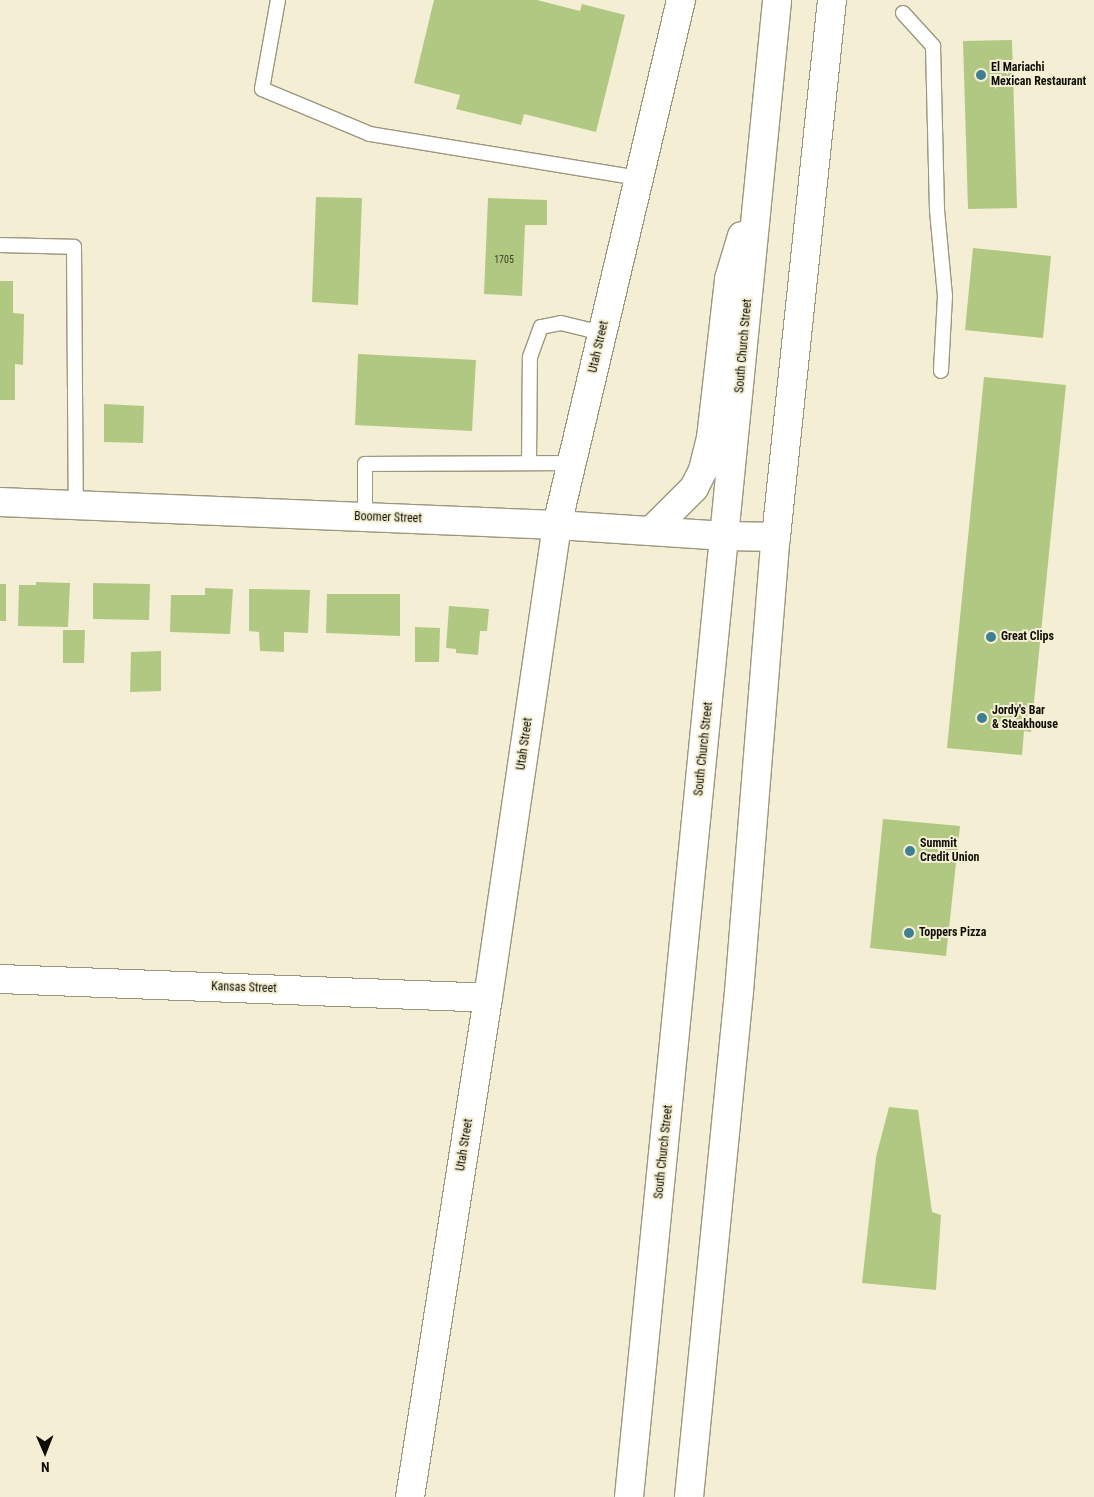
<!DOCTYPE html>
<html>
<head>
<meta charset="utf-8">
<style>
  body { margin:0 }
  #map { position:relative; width:1094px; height:1497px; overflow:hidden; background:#f4efd4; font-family:"Roboto Condensed",sans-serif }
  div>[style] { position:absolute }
  .building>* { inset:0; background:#b1c882 }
  .roads { filter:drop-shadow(1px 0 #9b977e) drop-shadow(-1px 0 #9b977e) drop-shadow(0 1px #9b977e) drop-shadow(0 -1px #9b977e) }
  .lane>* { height:14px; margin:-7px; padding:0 7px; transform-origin:7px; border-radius:7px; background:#fff }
  .street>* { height:28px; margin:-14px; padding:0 14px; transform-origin:14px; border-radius:14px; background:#fff }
  .secondary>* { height:28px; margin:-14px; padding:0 14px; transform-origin:14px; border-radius:14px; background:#fff }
  .dots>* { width:14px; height:14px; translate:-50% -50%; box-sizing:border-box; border:2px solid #f4efd4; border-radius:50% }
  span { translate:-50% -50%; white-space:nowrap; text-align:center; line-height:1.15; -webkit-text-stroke:4px #f4efd4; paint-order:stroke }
  .number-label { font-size:10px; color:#383c24 }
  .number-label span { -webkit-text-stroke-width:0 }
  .poi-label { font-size:12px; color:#0f0e05; font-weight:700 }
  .left { translate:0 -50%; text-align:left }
  .street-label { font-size:12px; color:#0f0e05 }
  .north { position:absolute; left:20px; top:1427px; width:50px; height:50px; -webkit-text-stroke:4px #f4efd4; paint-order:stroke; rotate:179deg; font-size:14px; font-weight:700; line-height:20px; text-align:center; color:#0f0e05 }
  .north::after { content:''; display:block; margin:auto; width:18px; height:22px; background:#0f0e05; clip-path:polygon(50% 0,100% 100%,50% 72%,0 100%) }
</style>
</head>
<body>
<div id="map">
  <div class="building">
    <i style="clip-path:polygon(434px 0,537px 0,580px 11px,582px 4px,625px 15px,596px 132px,524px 114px,521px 125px,456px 109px,460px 95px,414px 83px)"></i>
    <i style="clip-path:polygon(1012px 40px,1017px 208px,968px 209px,963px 41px)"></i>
    <i style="clip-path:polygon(316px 197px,362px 198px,358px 305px,312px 302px)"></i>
    <i style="clip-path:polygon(488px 198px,547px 200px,547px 225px,525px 225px,522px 296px,484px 294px)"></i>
    <i style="clip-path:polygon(973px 248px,1051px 256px,1043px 338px,965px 330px)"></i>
    <i style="clip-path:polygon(0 281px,13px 281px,13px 313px,24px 314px,23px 365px,15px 364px,15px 400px,0 400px)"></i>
    <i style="clip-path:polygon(358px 354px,476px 360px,472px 431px,355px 425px)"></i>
    <i style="clip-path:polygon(984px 377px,1066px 385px,1031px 732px,1024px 731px,1022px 755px,947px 748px)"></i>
    <i style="clip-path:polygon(104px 404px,144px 406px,143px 443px,104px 442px)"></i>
    <i style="clip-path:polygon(36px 582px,70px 583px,68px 627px,18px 626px,19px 585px,36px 585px)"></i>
    <i style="clip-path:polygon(93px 583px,150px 584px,149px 620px,93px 619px)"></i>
    <i style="clip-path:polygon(0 584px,6px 584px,6px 621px,0 621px)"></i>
    <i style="clip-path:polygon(205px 588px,233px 589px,230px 634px,170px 632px,171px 595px,205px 595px)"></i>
    <i style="clip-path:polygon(249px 589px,310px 590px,308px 633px,284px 632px,284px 652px,260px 651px,259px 632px,249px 631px)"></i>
    <i style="clip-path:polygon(327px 594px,400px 594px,400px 636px,326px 633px)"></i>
    <i style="clip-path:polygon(449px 606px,489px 609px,487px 631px,480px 631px,478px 655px,456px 653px,456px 649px,446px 648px)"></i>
    <i style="clip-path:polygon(415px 627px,440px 628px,439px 662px,415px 662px)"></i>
    <i style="clip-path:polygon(63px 630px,85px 630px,84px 663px,63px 663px)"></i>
    <i style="clip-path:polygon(161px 651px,161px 691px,130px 692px,131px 652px)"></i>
    <i style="clip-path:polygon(883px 819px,960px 826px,946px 956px,870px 948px)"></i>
    <i style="clip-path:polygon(889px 1107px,918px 1110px,932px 1212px,941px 1215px,936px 1290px,862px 1283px,876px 1157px)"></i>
  </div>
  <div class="roads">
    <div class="lane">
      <i style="left:278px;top:0;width:90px;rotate:100.2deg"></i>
      <i style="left:262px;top:89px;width:117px;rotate:22.6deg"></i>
      <i style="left:370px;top:134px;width:273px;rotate:9.3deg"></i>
      <i style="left:903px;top:13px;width:45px;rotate:47.7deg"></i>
      <i style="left:933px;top:46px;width:164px;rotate:88.6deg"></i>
      <i style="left:937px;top:210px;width:86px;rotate:84.7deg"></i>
      <i style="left:945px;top:296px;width:75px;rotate:93.1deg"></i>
      <i style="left:0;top:245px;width:74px;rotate:1.5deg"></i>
      <i style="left:74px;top:247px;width:258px;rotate:89.6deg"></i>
      <i style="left:529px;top:463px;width:106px;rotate:-89.5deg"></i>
      <i style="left:530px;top:357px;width:32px;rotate:-70deg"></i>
      <i style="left:541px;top:327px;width:20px;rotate:-11deg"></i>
      <i style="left:561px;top:323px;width:42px;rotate:13.7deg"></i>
      <i style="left:365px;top:518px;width:54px;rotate:-90deg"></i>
      <i style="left:365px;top:464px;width:206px;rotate:-0.3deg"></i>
    </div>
    <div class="street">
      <i style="left:0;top:979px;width:488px;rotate:2.2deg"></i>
      <i style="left:410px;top:1497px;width:505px;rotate:-81.12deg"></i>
      <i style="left:488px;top:998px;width:478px;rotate:-81.7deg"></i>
      <i style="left:557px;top:525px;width:539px;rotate:-76.71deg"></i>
    </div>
    <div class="secondary">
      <i style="left:0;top:502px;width:557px;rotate:2.36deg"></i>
      <i style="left:557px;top:525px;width:169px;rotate:3.7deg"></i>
      <i style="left:726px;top:536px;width:50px;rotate:1.1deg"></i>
      <i style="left:651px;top:531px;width:61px;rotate:-45deg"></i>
      <i style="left:694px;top:488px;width:20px;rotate:-63deg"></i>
      <i style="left:703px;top:470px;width:33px;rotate:-76deg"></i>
      <i style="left:711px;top:438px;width:160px;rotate:-83.5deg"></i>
      <i style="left:729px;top:279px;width:45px;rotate:-73.2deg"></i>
      <i style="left:629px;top:1497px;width:1504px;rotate:-84.35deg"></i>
      <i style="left:689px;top:1497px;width:507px;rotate:-84.35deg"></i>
      <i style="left:739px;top:992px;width:457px;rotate:-85.4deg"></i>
      <i style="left:776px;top:537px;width:540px;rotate:-84.05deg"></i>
    </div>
  </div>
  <div class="dots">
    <i style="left:981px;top:75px;background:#3f7f92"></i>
    <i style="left:991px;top:637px;background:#3f7f92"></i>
    <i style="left:982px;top:718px;background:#3f7f92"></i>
    <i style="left:910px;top:851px;background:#3f7f92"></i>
    <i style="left:909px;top:933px;background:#3f7f92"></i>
  </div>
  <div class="number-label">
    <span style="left:504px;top:260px">1705</span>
  </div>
  <div class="poi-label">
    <span class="left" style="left:991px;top:75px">El Mariachi<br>Mexican Restaurant</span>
    <span class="left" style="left:1001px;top:637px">Great Clips</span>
    <span class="left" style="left:992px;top:718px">Jordy's Bar<br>&amp; Steakhouse</span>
    <span class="left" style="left:920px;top:851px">Summit<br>Credit Union</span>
    <span class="left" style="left:919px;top:933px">Toppers Pizza</span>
  </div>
  <div class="street-label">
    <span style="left:744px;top:346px;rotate:-85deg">South Church Street</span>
    <span style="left:599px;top:347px;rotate:-77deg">Utah Street</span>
    <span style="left:388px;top:518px;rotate:2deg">Boomer Street</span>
    <span style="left:525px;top:744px;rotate:-82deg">Utah Street</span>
    <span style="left:704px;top:749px;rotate:-84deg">South Church Street</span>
    <span style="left:244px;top:988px;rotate:2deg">Kansas Street</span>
    <span style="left:465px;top:1145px;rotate:-81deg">Utah Street</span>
    <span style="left:664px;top:1152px;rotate:-84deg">South Church Street</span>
  </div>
  <div class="north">N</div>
</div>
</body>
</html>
